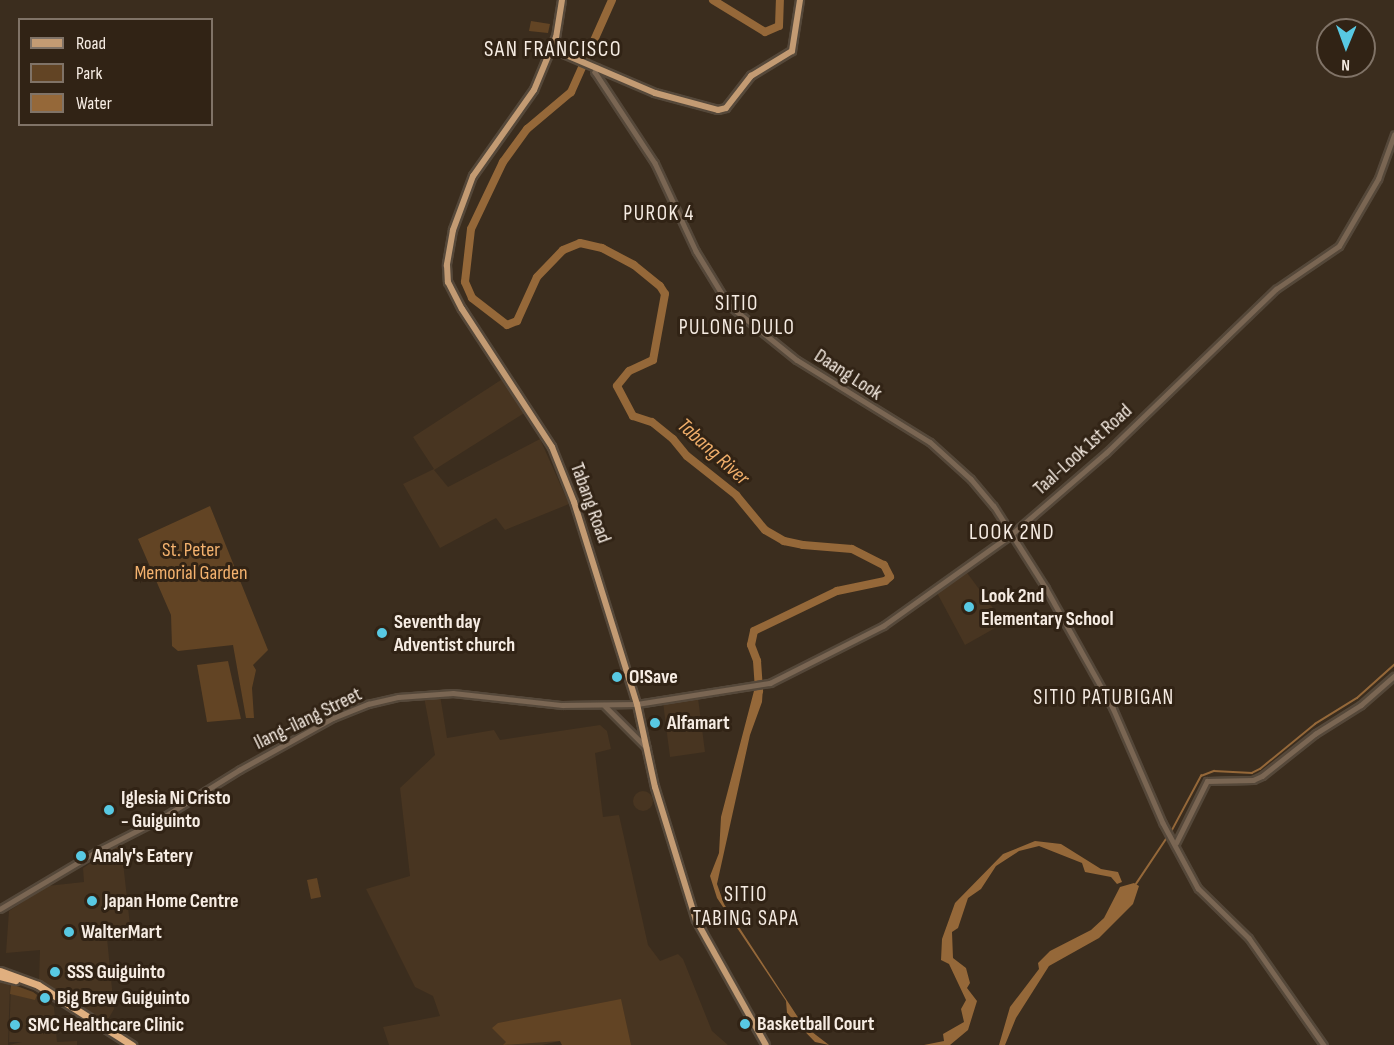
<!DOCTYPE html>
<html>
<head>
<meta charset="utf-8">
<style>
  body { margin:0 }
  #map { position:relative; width:1394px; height:1045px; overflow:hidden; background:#3b2d1e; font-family:"Sofia Sans Condensed",sans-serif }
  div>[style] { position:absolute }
  .built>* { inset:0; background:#483521 }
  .round { border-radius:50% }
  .green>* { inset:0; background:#624424 }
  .water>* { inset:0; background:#956839 }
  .stream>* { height:1.5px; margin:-0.75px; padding:0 0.75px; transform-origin:0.75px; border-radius:0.75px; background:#956839 }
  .river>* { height:8px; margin:-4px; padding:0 4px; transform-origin:4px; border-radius:4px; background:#956839 }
  .roads { filter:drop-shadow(2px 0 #55483a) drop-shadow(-2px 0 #55483a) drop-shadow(0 2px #55483a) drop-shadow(0 -2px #55483a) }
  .minor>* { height:4.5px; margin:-2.25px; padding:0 2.25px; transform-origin:2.25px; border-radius:2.25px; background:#7a6653 }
  .major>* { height:6px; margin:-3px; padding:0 3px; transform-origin:3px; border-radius:3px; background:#c39b73 }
  .highway>* { height:7px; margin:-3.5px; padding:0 3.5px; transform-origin:3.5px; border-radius:3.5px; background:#e0af7f }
  .dots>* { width:16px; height:16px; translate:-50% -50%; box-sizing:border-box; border:3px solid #312315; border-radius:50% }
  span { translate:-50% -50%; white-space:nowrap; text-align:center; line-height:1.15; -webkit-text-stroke:6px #312315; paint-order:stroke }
  .street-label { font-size:20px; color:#f6ece3 }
  .park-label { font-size:20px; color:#f4b26e }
  .poi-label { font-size:20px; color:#f6ece3; font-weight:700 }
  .left { translate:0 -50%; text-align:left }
  .neighbourhood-label { font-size:21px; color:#f6ece3; letter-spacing:1.5px }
  .water-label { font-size:21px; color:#f0ae6a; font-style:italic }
  .quarter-label { font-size:22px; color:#f6ece3; letter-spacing:1.5px }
  .legend { position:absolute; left:18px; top:18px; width:195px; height:108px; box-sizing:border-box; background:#312315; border:2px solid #807367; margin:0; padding:8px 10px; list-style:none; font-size:18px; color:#f6ece3 }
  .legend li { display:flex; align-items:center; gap:12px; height:30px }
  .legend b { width:30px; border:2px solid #807367 }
  .north { position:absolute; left:1316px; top:18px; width:60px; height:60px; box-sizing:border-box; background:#312315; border:2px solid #807367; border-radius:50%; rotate:181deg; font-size:16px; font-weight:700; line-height:24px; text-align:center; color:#f6ece3 }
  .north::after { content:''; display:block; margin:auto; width:21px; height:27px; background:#58c9e3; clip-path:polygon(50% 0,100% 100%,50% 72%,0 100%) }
</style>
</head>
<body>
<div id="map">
  <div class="built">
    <i style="clip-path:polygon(504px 378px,526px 412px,434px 470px,448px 487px,540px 439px,569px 504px,505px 530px,496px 518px,440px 548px,403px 484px,434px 469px,413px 437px)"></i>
    <i style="clip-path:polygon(965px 570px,1004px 623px,965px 645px,936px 591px)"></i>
    <i style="clip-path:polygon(440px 695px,447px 738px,494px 730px,500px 740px,600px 725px,607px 731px,611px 749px,595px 753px,603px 817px,619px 815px,648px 945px,660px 961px,678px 954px,683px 959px,712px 1031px,728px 1045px,562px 1045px,560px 1041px,542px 1045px,389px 1045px,383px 1027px,440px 1016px,433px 996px,415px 987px,366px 889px,410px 876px,400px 788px,435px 755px,424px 697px)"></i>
    <i style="clip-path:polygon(698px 698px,705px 752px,670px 757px,663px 702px)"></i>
    <i class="round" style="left:633px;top:791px;width:20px;height:20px"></i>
    <i style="clip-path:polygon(121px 844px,131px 934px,107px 938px,114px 1009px,106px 1023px,39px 982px,40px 950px,6px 953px,9px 911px,47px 886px,84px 882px,83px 868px)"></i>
    <i style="clip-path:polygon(0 981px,10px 984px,8px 1045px,0 1045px)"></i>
    <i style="clip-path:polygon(11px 984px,33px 992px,54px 1007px,57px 1042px,77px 1041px,77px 1045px,9px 1045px,22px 1042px,9px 1042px)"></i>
  </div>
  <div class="green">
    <i style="clip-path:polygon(531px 21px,550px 24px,548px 33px,529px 31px)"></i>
    <i style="clip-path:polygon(210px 506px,268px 650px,253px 665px,256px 670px,252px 688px,254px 718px,246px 718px,233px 645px,178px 651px,172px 646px,171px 615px,138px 539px)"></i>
    <i style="clip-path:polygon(228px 661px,241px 719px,207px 722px,197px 665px)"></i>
    <i style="clip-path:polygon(317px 878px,321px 897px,311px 899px,307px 880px)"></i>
    <i style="clip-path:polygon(11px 984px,33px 992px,37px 995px,35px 1000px,10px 994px)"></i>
    <i style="clip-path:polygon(621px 999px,631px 1045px,562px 1045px,560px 1041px,503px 1045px,506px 1042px,492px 1028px,498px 1023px)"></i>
  </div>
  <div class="water">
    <i style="clip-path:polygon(755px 687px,763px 687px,762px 702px,750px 735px,717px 884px,724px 904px,803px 1025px,829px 1045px,815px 1042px,787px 1013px,786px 1001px,717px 898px,710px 876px,719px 853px,721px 817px)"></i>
    <i style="clip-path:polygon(1035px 841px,1061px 844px,1101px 869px,1118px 872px,1122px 882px,1117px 884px,1111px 877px,1085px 872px,1082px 863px,1039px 846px,1019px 851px,996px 866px,981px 889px,968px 898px,958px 928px,952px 932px,953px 958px,966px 968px,970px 983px,967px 988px,977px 1001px,968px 1030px,950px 1045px,924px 1045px,944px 1041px,943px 1034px,964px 1022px,961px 1009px,966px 1000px,949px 964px,941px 960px,942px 939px,955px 903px,1003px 854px)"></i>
    <i style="clip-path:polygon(1134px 883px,1139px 886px,1133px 904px,1099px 938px,1049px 966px,1016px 1018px,1005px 1045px,999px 1045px,1010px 1007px,1039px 969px,1038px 963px,1050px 951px,1091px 930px,1104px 918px,1120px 887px)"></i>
  </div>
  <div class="stream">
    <i style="left:1171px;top:832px;width:64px;rotate:-61.8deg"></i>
    <i style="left:1201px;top:776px;width:14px;rotate:-21deg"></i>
    <i style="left:1214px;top:771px;width:38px;rotate:3deg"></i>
    <i style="left:1252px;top:773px;width:9px;rotate:-27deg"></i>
    <i style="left:1260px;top:769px;width:71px;rotate:-39.3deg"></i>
    <i style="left:1315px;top:724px;width:49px;rotate:-31.8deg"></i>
    <i style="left:1357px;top:698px;width:50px;rotate:-41.7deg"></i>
    <i style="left:1136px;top:884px;width:58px;rotate:-56.3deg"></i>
  </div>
  <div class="river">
    <i style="left:612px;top:0;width:101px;rotate:114deg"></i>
    <i style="left:571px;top:92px;width:57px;rotate:139.9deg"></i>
    <i style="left:527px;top:129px;width:41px;rotate:126deg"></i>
    <i style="left:503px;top:162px;width:74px;rotate:115.5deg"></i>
    <i style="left:471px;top:229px;width:53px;rotate:96.5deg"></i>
    <i style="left:465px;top:282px;width:17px;rotate:66deg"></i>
    <i style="left:472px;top:298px;width:44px;rotate:37.6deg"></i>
    <i style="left:507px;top:325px;width:11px;rotate:-22deg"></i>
    <i style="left:517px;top:321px;width:48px;rotate:-65.6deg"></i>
    <i style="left:537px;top:277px;width:37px;rotate:-46deg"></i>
    <i style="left:563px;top:250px;width:18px;rotate:-22deg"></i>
    <i style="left:580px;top:243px;width:23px;rotate:13deg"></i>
    <i style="left:602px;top:248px;width:36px;rotate:28deg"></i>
    <i style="left:634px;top:265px;width:33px;rotate:39deg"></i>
    <i style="left:660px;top:286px;width:9px;rotate:58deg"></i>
    <i style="left:665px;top:294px;width:67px;rotate:100.3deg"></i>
    <i style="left:653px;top:360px;width:26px;rotate:155deg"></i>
    <i style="left:629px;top:371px;width:19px;rotate:129deg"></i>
    <i style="left:617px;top:386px;width:34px;rotate:62deg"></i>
    <i style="left:633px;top:416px;width:20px;rotate:18deg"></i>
    <i style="left:652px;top:422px;width:27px;rotate:39deg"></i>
    <i style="left:673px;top:439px;width:22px;rotate:51deg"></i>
    <i style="left:687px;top:456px;width:63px;rotate:38.5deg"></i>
    <i style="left:736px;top:495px;width:45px;rotate:50.4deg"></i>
    <i style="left:765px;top:530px;width:22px;rotate:30deg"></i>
    <i style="left:784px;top:541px;width:19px;rotate:12deg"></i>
    <i style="left:803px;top:545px;width:49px;rotate:4.7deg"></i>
    <i style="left:852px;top:549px;width:36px;rotate:27deg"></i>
    <i style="left:884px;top:565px;width:13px;rotate:63deg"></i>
    <i style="left:890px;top:577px;width:6px;rotate:141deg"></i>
    <i style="left:885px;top:581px;width:49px;rotate:168.2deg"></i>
    <i style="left:837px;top:591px;width:92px;rotate:154.3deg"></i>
    <i style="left:754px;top:631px;width:14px;rotate:102deg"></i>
    <i style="left:751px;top:645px;width:17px;rotate:69deg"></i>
    <i style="left:757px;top:661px;width:30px;rotate:86deg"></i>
    <i style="left:713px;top:0;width:61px;rotate:31.6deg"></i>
    <i style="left:765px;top:32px;width:15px;rotate:-23deg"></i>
    <i style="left:779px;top:26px;width:26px;rotate:-88deg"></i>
  </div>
  <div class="roads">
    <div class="minor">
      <i style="left:598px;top:68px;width:5px;rotate:127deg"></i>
      <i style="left:595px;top:72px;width:109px;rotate:56.6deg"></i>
      <i style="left:655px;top:163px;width:97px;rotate:65deg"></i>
      <i style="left:696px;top:251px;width:63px;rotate:58.6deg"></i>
      <i style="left:729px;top:305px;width:87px;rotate:39deg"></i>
      <i style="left:797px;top:360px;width:156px;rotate:31.7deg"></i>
      <i style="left:930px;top:442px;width:55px;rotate:42.1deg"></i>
      <i style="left:971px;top:479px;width:35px;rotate:50deg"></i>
      <i style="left:994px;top:506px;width:97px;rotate:57.6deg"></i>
      <i style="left:1046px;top:588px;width:137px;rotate:60.8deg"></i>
      <i style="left:1113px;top:708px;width:125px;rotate:66.5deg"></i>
      <i style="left:1163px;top:823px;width:74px;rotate:61.7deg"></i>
      <i style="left:1198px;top:888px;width:71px;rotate:44.4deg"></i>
      <i style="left:1249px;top:938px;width:131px;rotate:55deg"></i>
      <i style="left:605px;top:706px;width:59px;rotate:45deg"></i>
      <i style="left:1176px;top:843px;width:69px;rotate:-63.4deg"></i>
      <i style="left:1207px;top:781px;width:46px;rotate:-1.2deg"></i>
      <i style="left:1253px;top:780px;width:10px;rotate:-24deg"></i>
      <i style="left:1262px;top:776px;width:68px;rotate:-38.4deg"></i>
      <i style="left:1315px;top:734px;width:54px;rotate:-32.2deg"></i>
      <i style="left:1361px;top:705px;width:44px;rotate:-41.3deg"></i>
      <i style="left:0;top:909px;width:115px;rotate:-30.8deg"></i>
      <i style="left:99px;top:850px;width:71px;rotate:-26.9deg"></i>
      <i style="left:162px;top:818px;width:91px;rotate:-31.9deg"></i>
      <i style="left:239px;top:770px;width:107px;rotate:-29deg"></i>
      <i style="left:333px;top:718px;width:38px;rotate:-22deg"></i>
      <i style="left:368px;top:704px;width:31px;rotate:-13deg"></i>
      <i style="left:398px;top:697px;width:55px;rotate:-4.2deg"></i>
      <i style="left:453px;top:693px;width:110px;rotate:6.3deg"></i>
      <i style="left:562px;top:705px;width:75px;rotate:-0.8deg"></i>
      <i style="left:637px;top:704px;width:135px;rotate:-9deg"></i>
      <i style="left:770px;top:683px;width:127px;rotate:-26.8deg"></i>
      <i style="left:883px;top:626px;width:158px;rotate:-35.5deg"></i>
      <i style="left:1012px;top:534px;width:124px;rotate:-40.8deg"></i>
      <i style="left:1106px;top:453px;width:236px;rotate:-44deg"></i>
      <i style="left:1276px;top:289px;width:76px;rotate:-34.3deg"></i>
      <i style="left:1339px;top:246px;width:78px;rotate:-59.8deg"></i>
      <i style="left:1378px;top:179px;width:47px;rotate:-70deg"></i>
    </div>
    <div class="major">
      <i style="left:562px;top:0;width:37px;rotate:99deg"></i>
      <i style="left:556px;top:37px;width:57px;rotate:112.5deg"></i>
      <i style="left:534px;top:90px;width:105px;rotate:125.3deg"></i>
      <i style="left:473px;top:176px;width:58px;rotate:110.3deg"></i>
      <i style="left:453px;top:230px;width:36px;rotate:100deg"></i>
      <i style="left:447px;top:265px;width:17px;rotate:87deg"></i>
      <i style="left:448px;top:282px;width:30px;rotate:63deg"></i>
      <i style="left:462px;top:309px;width:165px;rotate:56.9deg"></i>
      <i style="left:552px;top:447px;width:59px;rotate:68.2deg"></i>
      <i style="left:574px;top:502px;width:212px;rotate:72.7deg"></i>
      <i style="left:637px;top:704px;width:85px;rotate:77.8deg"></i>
      <i style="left:655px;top:787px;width:139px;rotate:72.9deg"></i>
      <i style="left:696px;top:920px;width:143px;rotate:60.8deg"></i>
      <i style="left:552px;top:49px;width:112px;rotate:23.1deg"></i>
      <i style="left:655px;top:93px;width:65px;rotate:15.1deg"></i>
      <i style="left:718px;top:110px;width:8px;rotate:-14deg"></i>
      <i style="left:726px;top:108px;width:41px;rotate:-52deg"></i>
      <i style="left:751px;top:76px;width:48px;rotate:-31.4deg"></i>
      <i style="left:792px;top:51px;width:52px;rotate:-81.1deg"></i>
    </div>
    <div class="highway">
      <i style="left:0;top:971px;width:40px;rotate:20.2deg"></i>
      <i style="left:38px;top:985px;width:112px;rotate:32.6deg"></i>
      <i style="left:0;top:976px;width:16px;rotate:15deg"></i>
    </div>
  </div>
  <div class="dots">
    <i style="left:969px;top:607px;background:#58c9e3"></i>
    <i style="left:382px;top:633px;background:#58c9e3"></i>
    <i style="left:617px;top:677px;background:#58c9e3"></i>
    <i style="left:655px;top:723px;background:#58c9e3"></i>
    <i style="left:109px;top:810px;background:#58c9e3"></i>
    <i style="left:81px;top:856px;background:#58c9e3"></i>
    <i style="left:92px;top:901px;background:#58c9e3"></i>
    <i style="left:69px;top:932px;background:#58c9e3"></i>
    <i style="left:55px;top:972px;background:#58c9e3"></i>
    <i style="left:45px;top:998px;background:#58c9e3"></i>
    <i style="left:745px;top:1024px;background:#58c9e3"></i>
    <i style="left:15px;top:1025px;background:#58c9e3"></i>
  </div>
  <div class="street-label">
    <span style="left:848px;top:375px;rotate:33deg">Daang Look</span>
    <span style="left:1083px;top:450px;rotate:-42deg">Taal-Look 1st Road</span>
    <span style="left:590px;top:503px;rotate:70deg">Tabang Road</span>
    <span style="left:308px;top:719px;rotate:-26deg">Ilang-ilang Street</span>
  </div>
  <div class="park-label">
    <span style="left:191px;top:562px">St. Peter<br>Memorial Garden</span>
  </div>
  <div class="poi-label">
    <span class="left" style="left:981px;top:608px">Look 2nd<br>Elementary School</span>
    <span class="left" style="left:394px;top:634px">Seventh day<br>Adventist church</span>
    <span class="left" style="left:629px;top:677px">O!Save</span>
    <span class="left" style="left:667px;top:723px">Alfamart</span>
    <span class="left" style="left:121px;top:810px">Iglesia Ni Cristo<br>- Guiguinto</span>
    <span class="left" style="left:93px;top:856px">Analy's Eatery</span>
    <span class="left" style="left:104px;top:901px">Japan Home Centre</span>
    <span class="left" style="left:81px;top:932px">WalterMart</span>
    <span class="left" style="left:67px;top:972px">SSS Guiguinto</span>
    <span class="left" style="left:57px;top:998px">Big Brew Guiguinto</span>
    <span class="left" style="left:757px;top:1024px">Basketball Court</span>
    <span class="left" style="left:28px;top:1025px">SMC Healthcare Clinic</span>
  </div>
  <div class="neighbourhood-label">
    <span style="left:659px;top:214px">PUROK 4</span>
    <span style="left:737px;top:316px">SITIO<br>PULONG DULO</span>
    <span style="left:1104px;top:698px">SITIO PATUBIGAN</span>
    <span style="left:746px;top:907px">SITIO<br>TABING SAPA</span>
  </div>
  <div class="water-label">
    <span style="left:713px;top:452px;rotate:42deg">Tabang River</span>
  </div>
  <div class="quarter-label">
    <span style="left:553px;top:50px">SAN FRANCISCO</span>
    <span style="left:1012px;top:533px">LOOK 2ND</span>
  </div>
  <ul class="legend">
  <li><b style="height:8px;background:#c39b73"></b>Road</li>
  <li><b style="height:16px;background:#624424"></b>Park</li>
  <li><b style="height:16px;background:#956839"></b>Water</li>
  </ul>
  <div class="north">N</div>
</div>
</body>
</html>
